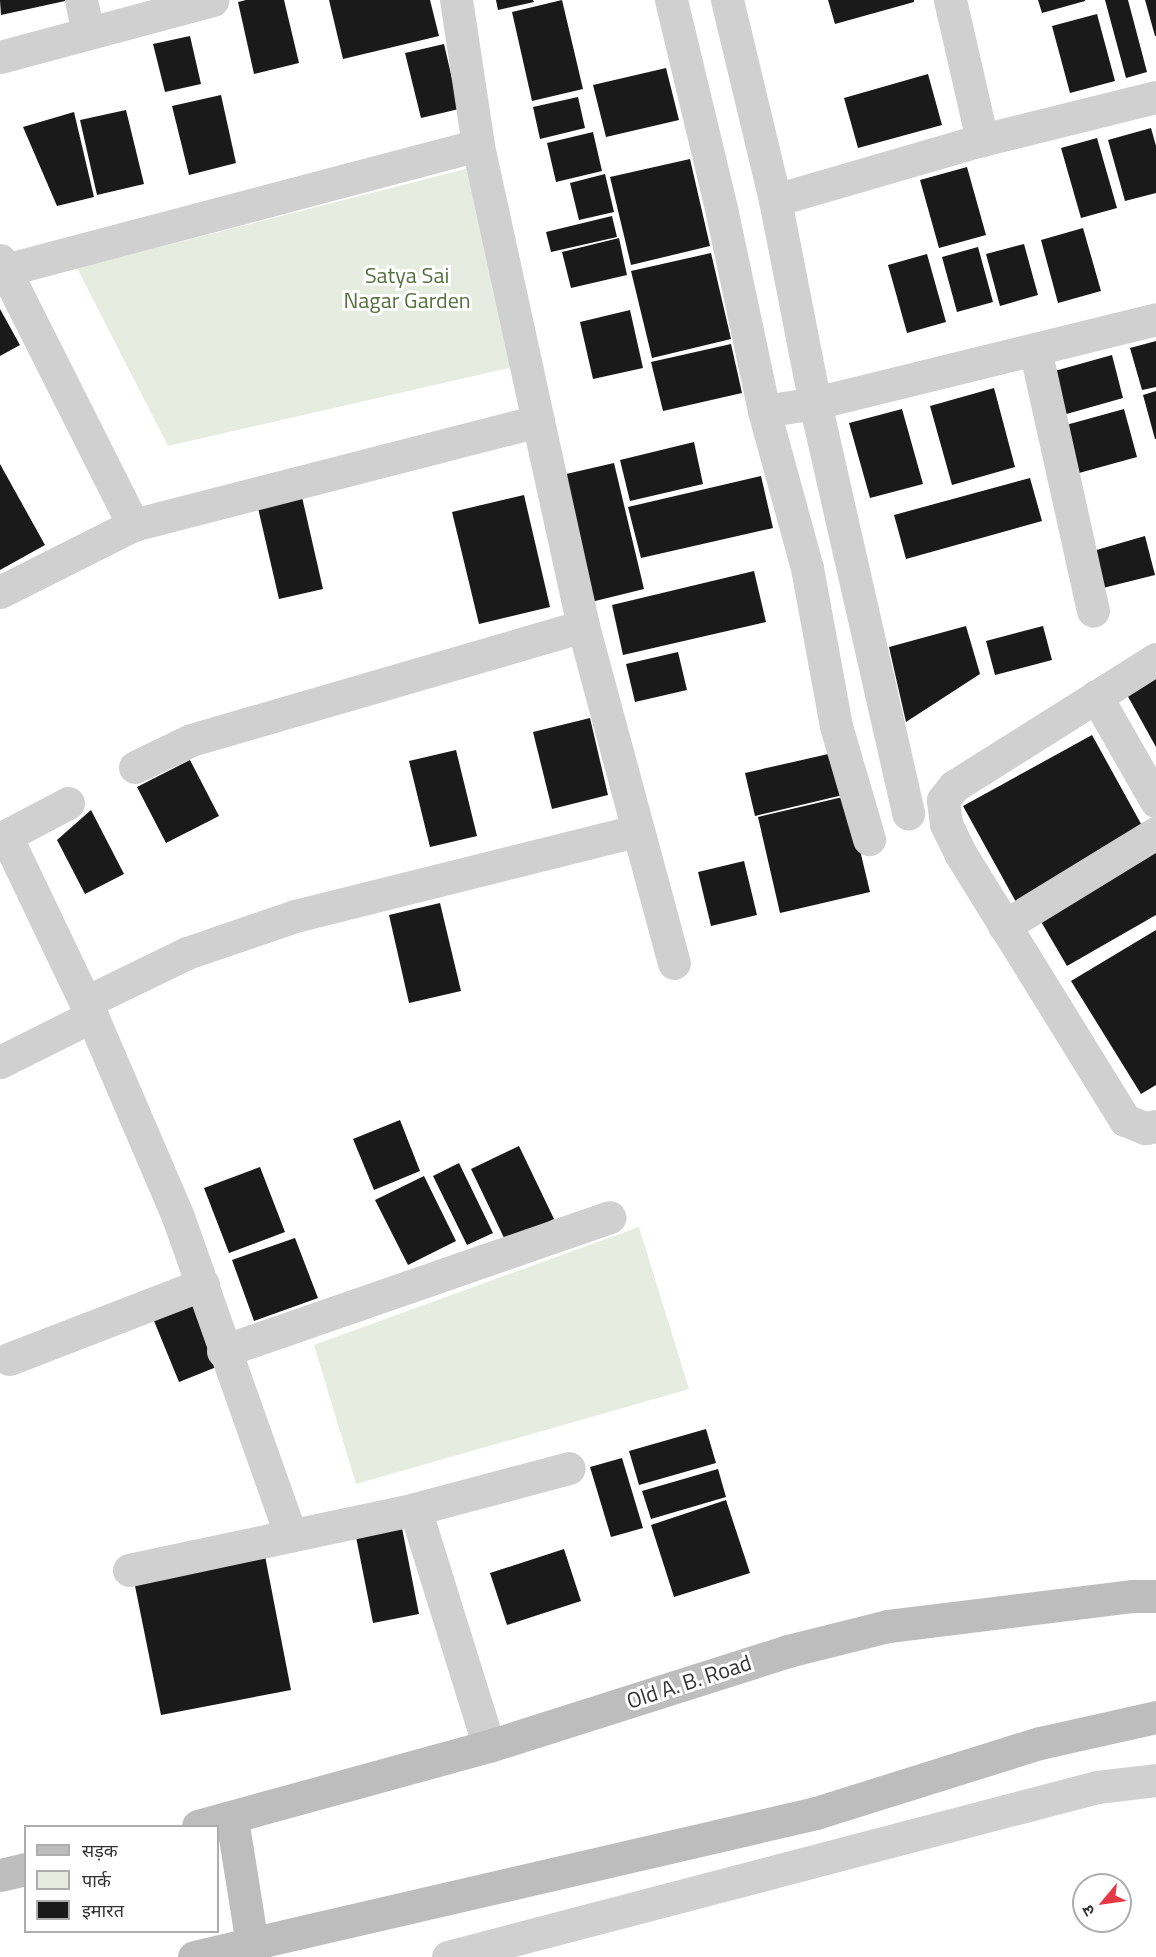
<!DOCTYPE html>
<html>
<head>
<meta charset="utf-8">
<style>
  body { margin:0 }
  #map { position:relative; width:1156px; height:1957px; overflow:hidden; background:#fff; font-family:"Titillium Web","Noto Sans Devanagari",sans-serif }
  div>[style] { position:absolute }
  .green>* { inset:0; background:#e6ecdf }
  .building>* { inset:0; background:#1a1a1a }
  .minor>* { height:33px; margin:-16.5px; padding:0 16.5px; transform-origin:16.5px; border-radius:16.5px; background:#d0d0d0 }
  .tertiary>* { height:33px; margin:-16.5px; padding:0 16.5px; transform-origin:16.5px; border-radius:16.5px; background:#d0d0d0 }
  .secondary>* { height:33px; margin:-16.5px; padding:0 16.5px; transform-origin:16.5px; border-radius:16.5px; background:#bdbdbd }
  span { translate:-50% -50%; white-space:nowrap; text-align:center; line-height:1.15; -webkit-text-stroke:6px #fff; paint-order:stroke }
  .park-label { font-size:22px; color:#56703f }
  .street-label { font-size:22px; color:#333 }
  .legend { position:absolute; left:24px; top:1825px; width:195px; height:108px; box-sizing:border-box; background:#fff; border:2px solid #adadad; margin:0; padding:8px 10px; list-style:none; font-size:18px; color:#333 }
  .legend li { display:flex; align-items:center; gap:12px; height:30px }
  .legend b { width:30px; border:2px solid #adadad }
  .north { position:absolute; left:1072px; top:1873px; width:60px; height:60px; box-sizing:border-box; background:#fff; border:2px solid #adadad; border-radius:50%; rotate:241deg; font-size:16px; font-weight:700; line-height:24px; text-align:center; color:#333 }
  .north::after { content:''; display:block; margin:auto; width:21px; height:27px; background:#e63946; clip-path:polygon(50% 0,100% 100%,50% 72%,0 100%) }
</style>
</head>
<body>
<div id="map">
  <div class="green">
    <i style="clip-path:polygon(493px 162px,539px 361px,168px 446px,77px 268px)"></i>
    <i style="clip-path:polygon(639px 1227px,689px 1389px,356px 1484px,314px 1345px)"></i>
  </div>
  <div class="building">
    <i style="clip-path:polygon(0 0,65px 0,65px 1px,1px 15px)"></i>
    <i style="clip-path:polygon(246px 0,284px 0,299px 63px,254px 74px,238px 2px)"></i>
    <i style="clip-path:polygon(329px 0,430px 0,439px 36px,343px 59px)"></i>
    <i style="clip-path:polygon(496px 0,533px 0,534px 2px,498px 10px)"></i>
    <i style="clip-path:polygon(562px 0,583px 89px,532px 101px,512px 12px)"></i>
    <i style="clip-path:polygon(828px 0,914px 0,914px 2px,835px 24px)"></i>
    <i style="clip-path:polygon(1038px 0,1085px 0,1085px 1px,1042px 13px)"></i>
    <i style="clip-path:polygon(1105px 0,1128px 0,1147px 72px,1126px 78px)"></i>
    <i style="clip-path:polygon(1145px 0,1156px 0,1156px 36px,1155px 36px)"></i>
    <i style="clip-path:polygon(1097px 14px,1115px 81px,1070px 93px,1052px 26px)"></i>
    <i style="clip-path:polygon(190px 36px,201px 84px,165px 92px,153px 44px)"></i>
    <i style="clip-path:polygon(444px 44px,459px 109px,421px 118px,405px 53px)"></i>
    <i style="clip-path:polygon(666px 68px,679px 120px,606px 137px,593px 85px)"></i>
    <i style="clip-path:polygon(928px 74px,942px 125px,858px 148px,844px 98px)"></i>
    <i style="clip-path:polygon(221px 95px,236px 163px,189px 175px,172px 106px)"></i>
    <i style="clip-path:polygon(578px 97px,585px 128px,540px 139px,533px 107px)"></i>
    <i style="clip-path:polygon(126px 110px,144px 184px,97px 195px,80px 120px)"></i>
    <i style="clip-path:polygon(74px 112px,94px 197px,57px 206px,23px 127px)"></i>
    <i style="clip-path:polygon(1151px 128px,1156px 146px,1156px 193px,1125px 201px,1108px 140px)"></i>
    <i style="clip-path:polygon(593px 132px,602px 171px,556px 182px,547px 143px)"></i>
    <i style="clip-path:polygon(1097px 138px,1117px 208px,1081px 218px,1061px 148px)"></i>
    <i style="clip-path:polygon(690px 159px,710px 246px,631px 265px,610px 177px)"></i>
    <i style="clip-path:polygon(967px 167px,986px 235px,939px 248px,920px 180px)"></i>
    <i style="clip-path:polygon(605px 174px,614px 212px,579px 220px,570px 183px)"></i>
    <i style="clip-path:polygon(612px 216px,617px 237px,551px 252px,546px 232px)"></i>
    <i style="clip-path:polygon(1083px 228px,1101px 291px,1058px 303px,1041px 240px)"></i>
    <i style="clip-path:polygon(619px 238px,627px 275px,571px 288px,562px 252px)"></i>
    <i style="clip-path:polygon(1024px 244px,1038px 295px,1000px 306px,986px 254px)"></i>
    <i style="clip-path:polygon(978px 247px,993px 302px,957px 312px,942px 257px)"></i>
    <i style="clip-path:polygon(711px 253px,731px 339px,652px 358px,631px 271px)"></i>
    <i style="clip-path:polygon(927px 254px,946px 322px,907px 333px,888px 265px)"></i>
    <i style="clip-path:polygon(0 309px,20px 345px,0 356px)"></i>
    <i style="clip-path:polygon(630px 310px,643px 368px,593px 379px,580px 322px)"></i>
    <i style="clip-path:polygon(1156px 341px,1156px 387px,1142px 390px,1130px 348px)"></i>
    <i style="clip-path:polygon(731px 344px,742px 393px,663px 411px,651px 362px)"></i>
    <i style="clip-path:polygon(1112px 355px,1123px 398px,1063px 415px,1051px 372px)"></i>
    <i style="clip-path:polygon(994px 388px,1015px 467px,952px 485px,930px 406px)"></i>
    <i style="clip-path:polygon(1156px 391px,1156px 439px,1155px 439px,1143px 395px)"></i>
    <i style="clip-path:polygon(902px 409px,923px 484px,870px 498px,849px 423px)"></i>
    <i style="clip-path:polygon(1124px 409px,1137px 457px,1079px 473px,1066px 425px)"></i>
    <i style="clip-path:polygon(694px 442px,703px 484px,630px 501px,620px 460px)"></i>
    <i style="clip-path:polygon(614px 463px,644px 589px,583px 604px,553px 477px)"></i>
    <i style="clip-path:polygon(0 464px,45px 545px,0 570px)"></i>
    <i style="clip-path:polygon(761px 476px,773px 528px,641px 558px,628px 507px)"></i>
    <i style="clip-path:polygon(1030px 478px,1042px 521px,906px 559px,894px 515px)"></i>
    <i style="clip-path:polygon(524px 495px,550px 607px,479px 624px,452px 512px)"></i>
    <i style="clip-path:polygon(302px 497px,323px 589px,279px 599px,258px 508px)"></i>
    <i style="clip-path:polygon(1145px 536px,1155px 575px,1103px 588px,1093px 551px)"></i>
    <i style="clip-path:polygon(754px 571px,766px 622px,623px 655px,612px 605px)"></i>
    <i style="clip-path:polygon(966px 626px,980px 674px,906px 722px,889px 647px)"></i>
    <i style="clip-path:polygon(1043px 626px,1052px 660px,995px 675px,986px 641px)"></i>
    <i style="clip-path:polygon(678px 652px,687px 690px,635px 702px,626px 664px)"></i>
    <i style="clip-path:polygon(1156px 676px,1156px 747px,1126px 693px)"></i>
    <i style="clip-path:polygon(590px 718px,608px 795px,552px 809px,533px 732px)"></i>
    <i style="clip-path:polygon(1092px 735px,1145px 831px,1016px 902px,963px 806px)"></i>
    <i style="clip-path:polygon(456px 750px,477px 836px,430px 847px,409px 761px)"></i>
    <i style="clip-path:polygon(837px 752px,847px 794px,755px 816px,745px 773px)"></i>
    <i style="clip-path:polygon(190px 760px,219px 816px,166px 843px,137px 787px)"></i>
    <i style="clip-path:polygon(847px 796px,870px 892px,780px 913px,758px 817px)"></i>
    <i style="clip-path:polygon(91px 810px,124px 874px,85px 894px,57px 840px)"></i>
    <i style="clip-path:polygon(1156px 845px,1156px 915px,1067px 966px,1036px 913px)"></i>
    <i style="clip-path:polygon(744px 861px,757px 915px,711px 926px,698px 872px)"></i>
    <i style="clip-path:polygon(440px 903px,461px 991px,409px 1003px,389px 915px)"></i>
    <i style="clip-path:polygon(1156px 930px,1156px 1085px,1141px 1094px,1071px 981px)"></i>
    <i style="clip-path:polygon(400px 1120px,420px 1171px,374px 1190px,353px 1139px)"></i>
    <i style="clip-path:polygon(519px 1146px,554px 1219px,506px 1242px,471px 1169px)"></i>
    <i style="clip-path:polygon(459px 1163px,493px 1233px,467px 1245px,433px 1176px)"></i>
    <i style="clip-path:polygon(260px 1167px,285px 1232px,229px 1253px,204px 1188px)"></i>
    <i style="clip-path:polygon(424px 1176px,456px 1241px,408px 1265px,375px 1200px)"></i>
    <i style="clip-path:polygon(295px 1238px,318px 1298px,254px 1321px,232px 1260px)"></i>
    <i style="clip-path:polygon(191px 1300px,219px 1366px,179px 1382px,152px 1316px)"></i>
    <i style="clip-path:polygon(706px 1429px,716px 1463px,639px 1485px,629px 1451px)"></i>
    <i style="clip-path:polygon(622px 1458px,643px 1528px,611px 1537px,590px 1467px)"></i>
    <i style="clip-path:polygon(718px 1469px,726px 1497px,651px 1519px,642px 1491px)"></i>
    <i style="clip-path:polygon(726px 1500px,750px 1573px,674px 1597px,651px 1525px)"></i>
    <i style="clip-path:polygon(402px 1528px,419px 1614px,373px 1623px,356px 1537px)"></i>
    <i style="clip-path:polygon(564px 1549px,581px 1601px,507px 1625px,490px 1573px)"></i>
    <i style="clip-path:polygon(265px 1556px,291px 1690px,161px 1715px,134px 1581px)"></i>
  </div>
  <div class="minor">
    <i style="left:81px;top:0;width:34px;rotate:78deg"></i>
    <i style="left:671px;top:0;width:219px;rotate:76.5deg"></i>
    <i style="left:722px;top:213px;width:202px;rotate:78deg"></i>
    <i style="left:764px;top:411px;width:163px;rotate:74.7deg"></i>
    <i style="left:807px;top:568px;width:161px;rotate:79.6deg"></i>
    <i style="left:836px;top:726px;width:118px;rotate:73.7deg"></i>
    <i style="left:727px;top:0;width:206px;rotate:76.5deg"></i>
    <i style="left:775px;top:200px;width:207px;rotate:78.9deg"></i>
    <i style="left:815px;top:403px;width:421px;rotate:77.2deg"></i>
    <i style="left:950px;top:0;width:144px;rotate:77.1deg"></i>
    <i style="left:0;top:57px;width:220px;rotate:-15deg"></i>
    <i style="left:775px;top:200px;width:216px;rotate:-16.2deg"></i>
    <i style="left:982px;top:140px;width:179px;rotate:-13.9deg"></i>
    <i style="left:0;top:260px;width:297px;rotate:63.3deg"></i>
    <i style="left:5px;top:270px;width:489px;rotate:-14.8deg"></i>
    <i style="left:1035px;top:349px;width:268px;rotate:77.5deg"></i>
    <i style="left:764px;top:411px;width:52px;rotate:-8.9deg"></i>
    <i style="left:815px;top:403px;width:351px;rotate:-13.8deg"></i>
    <i style="left:538px;top:421px;width:210px;rotate:77.6deg"></i>
    <i style="left:583px;top:626px;width:349px;rotate:74.9deg"></i>
    <i style="left:0;top:592px;width:149px;rotate:-26.7deg"></i>
    <i style="left:133px;top:525px;width:418px;rotate:-14.4deg"></i>
    <i style="left:538px;top:421px;width:282px;rotate:-102.3deg"></i>
    <i style="left:478px;top:145px;width:147px;rotate:-98.6deg"></i>
    <i style="left:1156px;top:659px;width:239px;rotate:147.8deg"></i>
    <i style="left:954px;top:786px;width:18px;rotate:128deg"></i>
    <i style="left:943px;top:800px;width:24px;rotate:83deg"></i>
    <i style="left:946px;top:824px;width:32px;rotate:64deg"></i>
    <i style="left:960px;top:853px;width:314px;rotate:58.3deg"></i>
    <i style="left:1125px;top:1120px;width:22px;rotate:22deg"></i>
    <i style="left:1145px;top:1128px;width:11px;rotate:-10deg"></i>
    <i style="left:1096px;top:696px;width:121px;rotate:60.3deg"></i>
    <i style="left:135px;top:767px;width:62px;rotate:-25.7deg"></i>
    <i style="left:191px;top:740px;width:408px;rotate:-16.2deg"></i>
    <i style="left:6px;top:836px;width:199px;rotate:64.5deg"></i>
    <i style="left:92px;top:1016px;width:219px;rotate:66.8deg"></i>
    <i style="left:178px;top:1217px;width:338px;rotate:70.5deg"></i>
    <i style="left:0;top:839px;width:77px;rotate:-27.9deg"></i>
    <i style="left:1004px;top:926px;width:178px;rotate:-31.5deg"></i>
    <i style="left:86px;top:1002px;width:112px;rotate:-25.9deg"></i>
    <i style="left:187px;top:953px;width:114px;rotate:-18.9deg"></i>
    <i style="left:295px;top:916px;width:352px;rotate:-14deg"></i>
    <i style="left:0;top:1062px;width:103px;rotate:-26.6deg"></i>
    <i style="left:223px;top:1351px;width:409px;rotate:-19.1deg"></i>
    <i style="left:9px;top:1359px;width:208px;rotate:-21.1deg"></i>
    <i style="left:415px;top:1509px;width:248px;rotate:72.7deg"></i>
    <i style="left:129px;top:1570px;width:292px;rotate:-12deg"></i>
    <i style="left:415px;top:1509px;width:159px;rotate:-14.9deg"></i>
  </div>
  <div class="tertiary">
    <i style="left:448px;top:1957px;width:671px;rotate:-14.68deg"></i>
    <i style="left:1097px;top:1787px;width:59px;rotate:-6.8deg"></i>
  </div>
  <div class="secondary">
    <i style="left:232px;top:1819px;width:140px;rotate:80.9deg"></i>
    <i style="left:198px;top:1826px;width:302px;rotate:-15.4deg"></i>
    <i style="left:489px;top:1746px;width:314px;rotate:-17.6deg"></i>
    <i style="left:788px;top:1651px;width:103px;rotate:-14deg"></i>
    <i style="left:888px;top:1626px;width:247px;rotate:-7deg"></i>
    <i style="left:1133px;top:1596px;width:23px"></i>
    <i style="left:0;top:1875px;width:27px;rotate:-13deg"></i>
    <i style="left:194px;top:1957px;width:638px;rotate:-13.03deg"></i>
    <i style="left:816px;top:1813px;width:235px;rotate:-17.4deg"></i>
    <i style="left:1040px;top:1743px;width:119px;rotate:-12.6deg"></i>
  </div>
  <div class="park-label">
    <span style="left:407px;top:288px">Satya Sai<br>Nagar Garden</span>
  </div>
  <div class="street-label">
    <span style="left:689px;top:1682px;rotate:-18deg">Old A. B. Road</span>
  </div>
  <ul class="legend">
  <li><b style="height:8px;background:#bdbdbd"></b>सड़क</li>
  <li><b style="height:16px;background:#e6ecdf"></b>पार्क</li>
  <li><b style="height:16px;background:#1a1a1a"></b>इमारत</li>
  </ul>
  <div class="north">उ</div>
</div>
</body>
</html>
